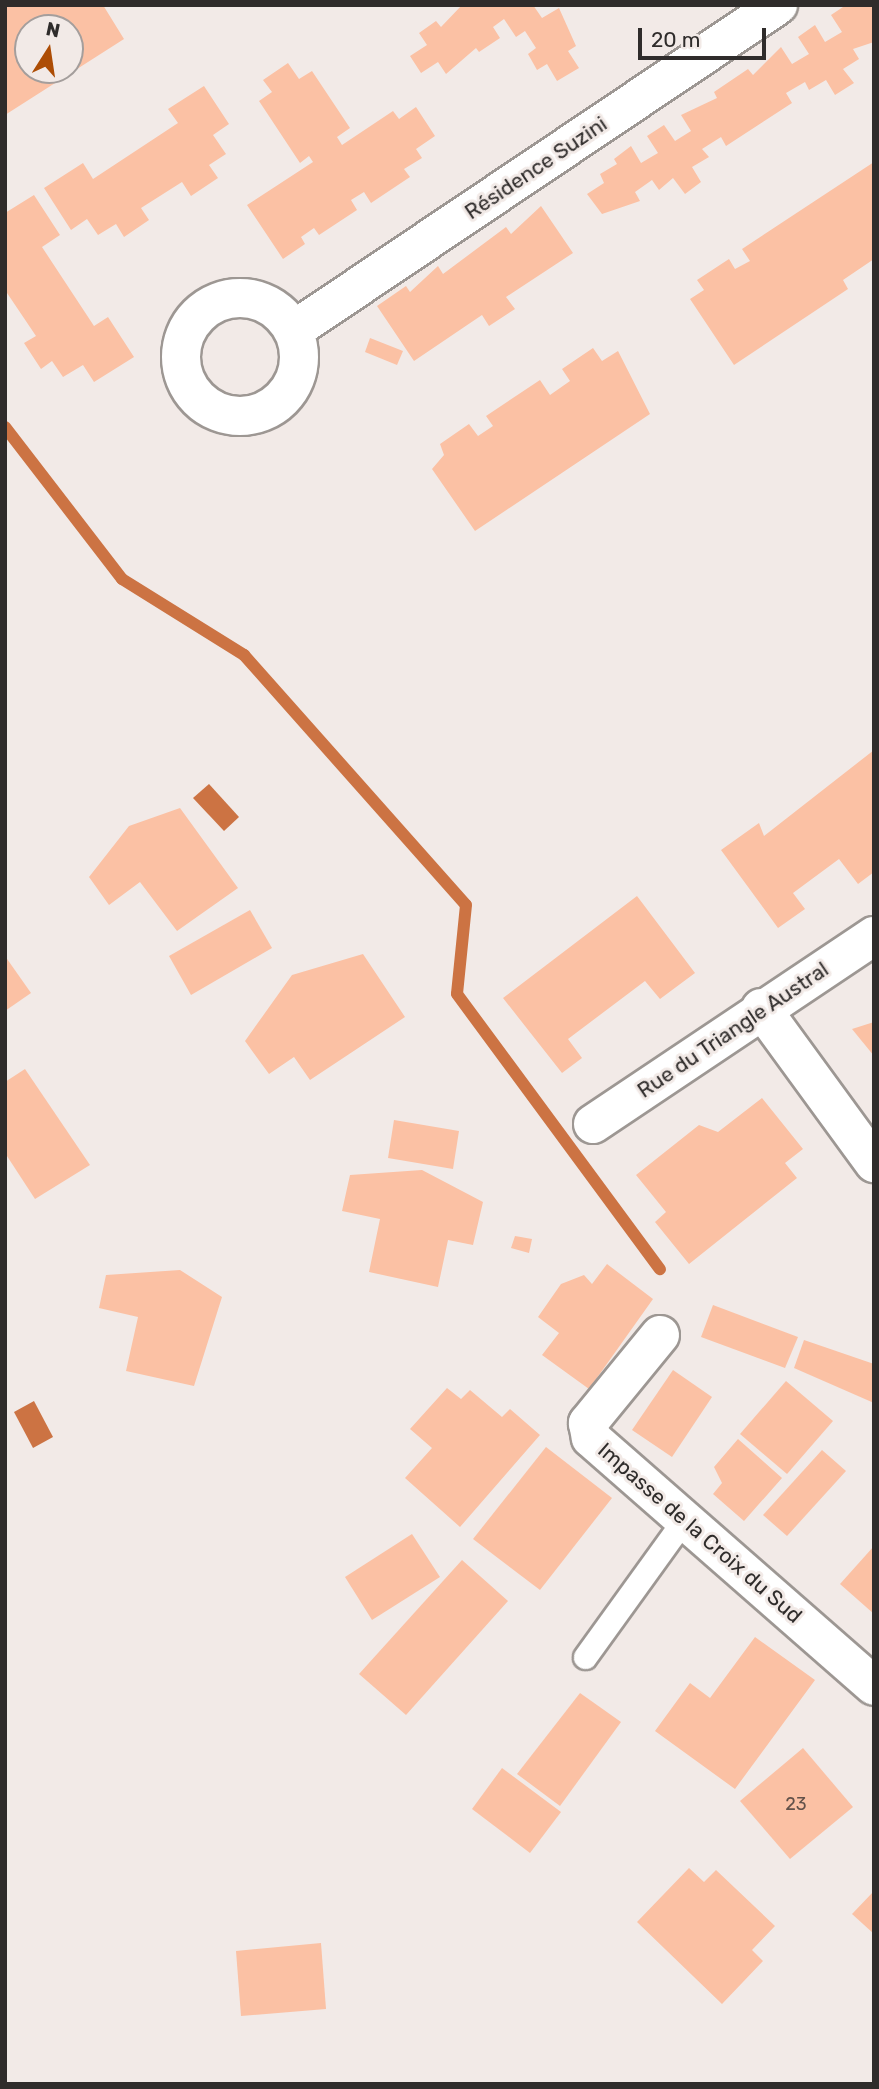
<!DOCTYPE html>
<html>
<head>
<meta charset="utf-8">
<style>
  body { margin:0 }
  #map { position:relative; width:879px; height:2089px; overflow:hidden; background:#f2eae7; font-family:Rubik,sans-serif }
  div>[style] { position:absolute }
  .water>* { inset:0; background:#cc7343 }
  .stream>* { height:12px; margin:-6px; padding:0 6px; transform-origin:6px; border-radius:6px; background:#cc7343 }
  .building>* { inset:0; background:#fbc1a4 }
  .roads { filter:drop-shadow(2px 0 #9d9793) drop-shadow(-2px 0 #9d9793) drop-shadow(0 2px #9d9793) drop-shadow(0 -2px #9d9793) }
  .lane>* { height:23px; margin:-11.5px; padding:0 11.5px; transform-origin:11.5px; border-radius:11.5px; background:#fff }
  .street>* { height:38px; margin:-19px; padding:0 19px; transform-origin:19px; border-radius:19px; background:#fff }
  .street>.ring { margin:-19px; padding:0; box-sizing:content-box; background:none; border:38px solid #fff; border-radius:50% }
  span { translate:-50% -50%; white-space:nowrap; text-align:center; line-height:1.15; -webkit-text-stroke:6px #f2eae7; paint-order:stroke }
  .number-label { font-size:18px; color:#625149 }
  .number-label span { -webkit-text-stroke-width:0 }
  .street-label { font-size:21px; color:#2f2c2b }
  .frame { position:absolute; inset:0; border:7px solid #2f2c2b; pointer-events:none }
  .north { position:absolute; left:14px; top:14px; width:70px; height:70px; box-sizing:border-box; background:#f2eae7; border:2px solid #a49e9c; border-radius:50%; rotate:12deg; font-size:19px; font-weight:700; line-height:28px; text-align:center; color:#2f2c2b }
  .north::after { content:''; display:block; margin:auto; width:24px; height:32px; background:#ad4d05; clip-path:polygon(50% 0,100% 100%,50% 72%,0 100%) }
  .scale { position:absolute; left:638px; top:28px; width:128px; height:32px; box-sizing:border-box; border:4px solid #2f2c2b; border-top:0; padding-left:9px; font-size:21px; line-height:24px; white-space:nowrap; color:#2f2c2b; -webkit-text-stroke:5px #f2eae7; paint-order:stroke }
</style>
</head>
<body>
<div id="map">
  <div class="water">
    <i style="clip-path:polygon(209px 784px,239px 817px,224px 831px,193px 798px)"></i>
    <i style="clip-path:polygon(34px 1401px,53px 1437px,33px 1448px,14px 1412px)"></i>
  </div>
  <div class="stream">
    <i style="left:5px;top:427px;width:192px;rotate:52.4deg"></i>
    <i style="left:122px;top:579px;width:144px;rotate:31.9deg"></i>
    <i style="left:244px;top:655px;width:334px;rotate:48.4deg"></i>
    <i style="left:466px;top:905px;width:89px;rotate:95.8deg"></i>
    <i style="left:457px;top:994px;width:342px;rotate:53.6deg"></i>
  </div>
  <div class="building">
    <i style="clip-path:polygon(evenodd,5px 5px,103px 5px,124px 39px,5px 115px,5px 5px,28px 28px,70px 28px,70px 70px,28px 70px,28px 28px)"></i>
    <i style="clip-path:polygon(462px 5px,533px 5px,542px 18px,559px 8px,576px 46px,568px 51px,579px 68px,557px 81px,547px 64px,537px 70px,528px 54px,536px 48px,525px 31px,516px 37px,504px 19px,493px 27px,500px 38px,479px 52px,476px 48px,446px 74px,438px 62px,421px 73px,410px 56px,427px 45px,419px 33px,436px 21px,441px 27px)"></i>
    <i style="clip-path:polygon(846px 5px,874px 5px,874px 42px,853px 49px,859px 59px,843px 69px,854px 83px,835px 95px,826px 80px,809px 90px,805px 82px,786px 93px,792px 103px,726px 146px,721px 137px,702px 149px,709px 157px,692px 167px,701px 182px,685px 194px,673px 178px,659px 190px,652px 180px,635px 192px,640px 201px,602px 214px,587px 194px,604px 183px,600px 174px,617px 164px,614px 159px,631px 146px,641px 163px,658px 153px,647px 136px,664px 125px,675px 141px,691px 131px,681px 115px,717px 98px,714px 92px,748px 69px,753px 75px,781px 47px,792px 64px,809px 54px,798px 37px,815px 25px,825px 42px,842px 32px,831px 15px)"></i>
    <i style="clip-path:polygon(288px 63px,299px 79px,312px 71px,350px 128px,337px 137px,342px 145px,393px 111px,399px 119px,416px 107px,435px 136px,416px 149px,422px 158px,404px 169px,410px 177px,371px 203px,364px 192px,351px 200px,357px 210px,319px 235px,314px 228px,301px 237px,305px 244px,283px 259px,247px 205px,313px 162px,309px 156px,300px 163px,259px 101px,272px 92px,263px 80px)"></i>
    <i style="clip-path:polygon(204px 86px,229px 124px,213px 135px,226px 154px,209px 165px,218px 178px,191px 196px,182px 182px,141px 208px,149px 220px,124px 237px,116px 224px,98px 235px,87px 219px,71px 230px,44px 188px,83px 163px,93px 179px,178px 123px,168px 109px)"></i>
    <i style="clip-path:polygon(874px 162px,874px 259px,843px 280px,848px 289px,734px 365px,690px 299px,704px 290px,697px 280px,729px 259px,735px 269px,750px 261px,742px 249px)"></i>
    <i style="clip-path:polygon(34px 195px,60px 235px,42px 247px,94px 326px,108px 317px,134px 357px,94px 382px,83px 365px,63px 377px,52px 361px,41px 369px,24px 343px,36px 336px,5px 290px,5px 213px)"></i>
    <i style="clip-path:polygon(541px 206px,573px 253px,506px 297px,515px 309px,489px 326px,482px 315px,414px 361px,377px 306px,406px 286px,410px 292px,438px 266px,443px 274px,506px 227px,511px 234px)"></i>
    <i style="clip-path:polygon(370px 338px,403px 351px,397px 365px,365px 352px)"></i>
    <i style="clip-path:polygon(593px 348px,602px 361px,618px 351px,650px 414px,475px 531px,432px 469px,444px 455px,440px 444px,469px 424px,478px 436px,493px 426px,486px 416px,540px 380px,550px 395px,570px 381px,562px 369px)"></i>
    <i style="clip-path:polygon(874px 750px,874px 872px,858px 884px,839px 859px,793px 893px,805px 909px,778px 928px,721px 850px,759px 823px,764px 836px)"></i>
    <i style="clip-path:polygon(180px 808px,238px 888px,177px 931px,140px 882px,109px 905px,89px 877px,129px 826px)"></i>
    <i style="clip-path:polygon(637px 896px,695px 973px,660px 999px,645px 981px,568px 1039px,582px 1058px,562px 1073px,503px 998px)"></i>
    <i style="clip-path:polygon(250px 910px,272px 948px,191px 995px,169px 956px)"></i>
    <i style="clip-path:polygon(363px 954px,405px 1017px,310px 1080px,294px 1057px,269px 1074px,245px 1041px,292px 975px)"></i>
    <i style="clip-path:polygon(5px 956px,31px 993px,5px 1011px)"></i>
    <i style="clip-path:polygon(874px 1022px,874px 1056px,852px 1029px)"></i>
    <i style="clip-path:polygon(25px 1069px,90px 1165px,35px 1199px,5px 1153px,5px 1082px)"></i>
    <i style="clip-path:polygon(762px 1098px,803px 1149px,785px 1163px,797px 1178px,689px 1264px,655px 1222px,666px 1212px,636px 1175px,699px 1125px,718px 1132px)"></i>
    <i style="clip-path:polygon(394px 1120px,459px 1131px,453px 1169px,388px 1158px)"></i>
    <i style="clip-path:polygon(422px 1170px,483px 1202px,473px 1245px,448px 1240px,438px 1287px,369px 1272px,380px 1219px,342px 1211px,350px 1175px)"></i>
    <i style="clip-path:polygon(515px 1236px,532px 1239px,529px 1253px,511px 1248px)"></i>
    <i style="clip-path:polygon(607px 1264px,653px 1299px,589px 1389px,542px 1355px,559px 1333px,538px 1317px,561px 1284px,584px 1275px,592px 1284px)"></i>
    <i style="clip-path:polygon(180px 1270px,222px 1297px,194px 1386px,126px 1371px,138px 1317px,99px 1308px,106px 1275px)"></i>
    <i style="clip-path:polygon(713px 1305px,798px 1337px,785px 1368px,701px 1337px)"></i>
    <i style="clip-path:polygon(804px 1340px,874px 1364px,874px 1403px,794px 1368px)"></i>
    <i style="clip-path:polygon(673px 1370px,712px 1397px,672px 1457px,632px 1430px)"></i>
    <i style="clip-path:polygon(786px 1381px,833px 1421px,787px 1474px,740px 1434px)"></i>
    <i style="clip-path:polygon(447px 1388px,461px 1399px,470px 1390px,502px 1417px,510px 1409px,540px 1435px,460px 1527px,405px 1478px,432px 1448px,410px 1429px)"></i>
    <i style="clip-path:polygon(738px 1439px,782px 1478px,744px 1521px,713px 1494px,722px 1483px,714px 1467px)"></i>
    <i style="clip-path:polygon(546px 1447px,612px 1498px,540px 1590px,473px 1539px)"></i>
    <i style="clip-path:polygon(822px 1450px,846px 1471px,787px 1536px,763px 1515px)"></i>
    <i style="clip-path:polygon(412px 1534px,440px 1577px,372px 1620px,345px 1577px)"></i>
    <i style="clip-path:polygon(874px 1546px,874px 1614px,840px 1584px)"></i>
    <i style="clip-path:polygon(462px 1560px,508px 1601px,406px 1715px,359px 1674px)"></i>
    <i style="clip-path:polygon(755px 1637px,815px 1680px,735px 1789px,655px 1731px,690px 1683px,710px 1698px)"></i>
    <i style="clip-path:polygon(580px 1693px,621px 1722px,560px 1806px,517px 1774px)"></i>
    <i style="clip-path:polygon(803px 1748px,853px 1807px,790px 1859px,740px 1801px)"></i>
    <i style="clip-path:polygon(502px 1768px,561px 1812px,530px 1853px,472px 1809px)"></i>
    <i style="clip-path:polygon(689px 1868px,704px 1882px,716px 1870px,775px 1926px,752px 1950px,763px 1961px,722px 2004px,637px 1922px)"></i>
    <i style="clip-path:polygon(874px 1891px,874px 1934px,852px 1914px)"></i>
    <i style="clip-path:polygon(321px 1943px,326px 2009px,241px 2016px,236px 1951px)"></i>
  </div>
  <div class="roads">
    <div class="lane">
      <i style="left:585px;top:1657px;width:173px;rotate:-54.2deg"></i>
    </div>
    <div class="street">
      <i class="ring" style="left:181px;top:298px;width:80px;height:80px"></i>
      <i style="left:294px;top:330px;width:583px;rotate:-33.88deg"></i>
      <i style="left:761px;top:1008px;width:192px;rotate:53.9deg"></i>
      <i style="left:593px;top:1124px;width:338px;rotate:-33.8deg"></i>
      <i style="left:660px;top:1335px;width:114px;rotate:129.3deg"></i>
      <i style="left:588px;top:1423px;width:15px;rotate:79deg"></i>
      <i style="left:591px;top:1438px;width:376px;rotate:41.2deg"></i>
    </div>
  </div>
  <div class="number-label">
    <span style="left:796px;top:1804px">23</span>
  </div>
  <div class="street-label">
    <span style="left:536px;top:168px;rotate:-34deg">Résidence Suzini</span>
    <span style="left:733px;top:1030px;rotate:-34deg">Rue du Triangle Austral</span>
    <span style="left:700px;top:1533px;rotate:41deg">Impasse de la Croix du Sud</span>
  </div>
  <div class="frame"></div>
  <div class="north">N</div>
  <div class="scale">20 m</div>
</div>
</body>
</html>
